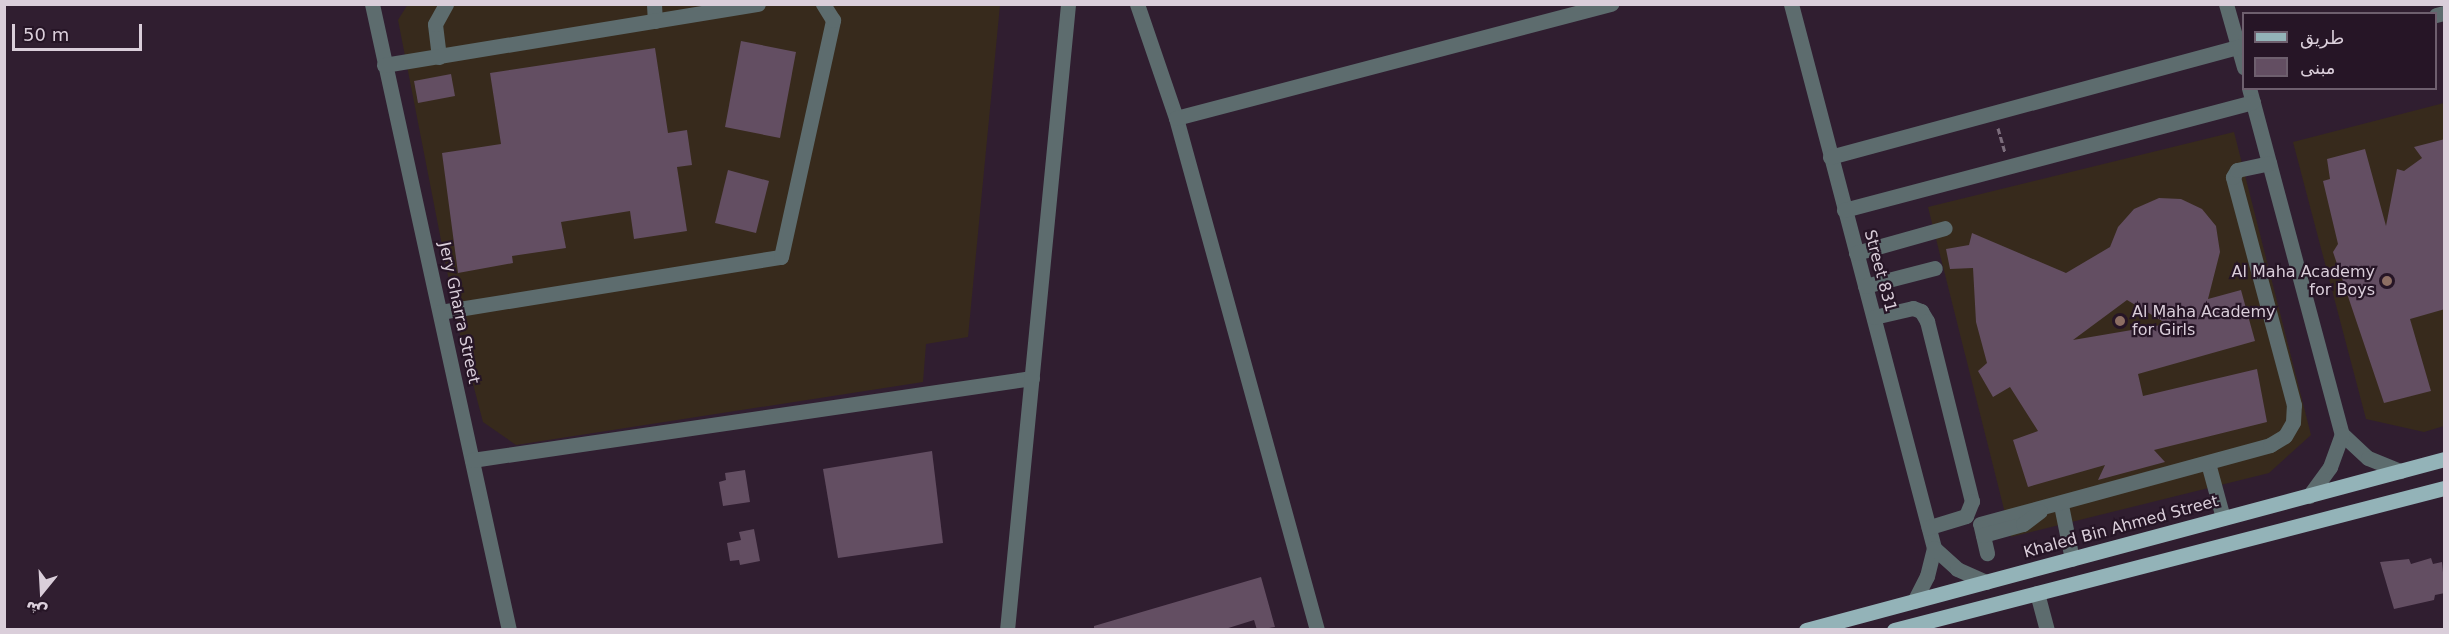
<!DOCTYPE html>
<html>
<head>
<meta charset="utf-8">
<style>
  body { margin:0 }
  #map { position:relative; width:2449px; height:634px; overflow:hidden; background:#301e30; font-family:"DejaVu Sans",Vazirmatn,sans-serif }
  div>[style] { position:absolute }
  .education>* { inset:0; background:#372a1c }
  .building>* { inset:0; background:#634e62 }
  .path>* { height:3px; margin-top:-1.5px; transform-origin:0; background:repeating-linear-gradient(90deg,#7c6d7c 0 6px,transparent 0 9px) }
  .minor>* { height:15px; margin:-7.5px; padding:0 7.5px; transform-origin:7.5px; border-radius:7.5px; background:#5d6c6e }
  .major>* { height:15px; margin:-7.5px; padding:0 7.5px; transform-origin:7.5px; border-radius:7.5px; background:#93b3b8 }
  .dots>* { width:16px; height:16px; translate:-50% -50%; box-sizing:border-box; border:3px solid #261526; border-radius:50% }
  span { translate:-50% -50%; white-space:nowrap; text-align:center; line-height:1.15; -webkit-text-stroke:4.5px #261526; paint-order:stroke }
  .street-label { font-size:16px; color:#daceda }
  .poi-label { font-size:16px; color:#daceda }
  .right { translate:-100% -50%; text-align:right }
  .left { translate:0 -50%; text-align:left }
  .frame { position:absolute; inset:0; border:6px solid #daceda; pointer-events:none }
  .legend { position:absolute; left:2242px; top:12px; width:195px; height:78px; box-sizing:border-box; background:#261526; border:2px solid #6e5f6e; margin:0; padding:8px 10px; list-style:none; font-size:18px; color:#daceda }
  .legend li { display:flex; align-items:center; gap:12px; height:30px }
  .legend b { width:30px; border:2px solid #6e5f6e }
  .north { position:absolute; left:12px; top:562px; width:60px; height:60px; -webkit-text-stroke:4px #261526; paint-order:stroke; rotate:198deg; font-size:16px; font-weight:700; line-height:24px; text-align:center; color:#daceda }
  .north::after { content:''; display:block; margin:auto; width:21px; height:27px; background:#daceda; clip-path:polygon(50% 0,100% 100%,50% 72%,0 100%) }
  .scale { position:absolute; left:12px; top:24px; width:130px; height:27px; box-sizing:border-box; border:3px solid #daceda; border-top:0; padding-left:8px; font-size:18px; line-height:21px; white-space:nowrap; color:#daceda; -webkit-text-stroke:4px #261526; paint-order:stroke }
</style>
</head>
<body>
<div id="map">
  <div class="education">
    <i style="clip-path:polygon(408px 4px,1000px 5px,968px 337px,926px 344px,923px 382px,516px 445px,483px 422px,458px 327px,398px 20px)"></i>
    <i style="clip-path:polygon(2444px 103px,2444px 426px,2424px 432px,2366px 419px,2293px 142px)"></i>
    <i style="clip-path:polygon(2234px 132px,2311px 435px,2269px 473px,2011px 537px,1928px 207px)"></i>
  </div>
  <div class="building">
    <i style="clip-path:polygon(741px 41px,796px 52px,780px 138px,725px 127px)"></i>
    <i style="clip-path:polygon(655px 48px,668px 133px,687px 130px,692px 165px,677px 167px,687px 231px,634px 239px,630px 211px,561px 222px,566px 248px,512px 256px,513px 263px,458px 273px,442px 153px,501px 144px,490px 73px)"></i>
    <i style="clip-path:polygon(451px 74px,455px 96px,418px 103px,414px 81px)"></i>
    <i style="clip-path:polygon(2445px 139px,2445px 309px,2410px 319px,2431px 391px,2384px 403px,2333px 252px,2338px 244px,2323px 181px,2330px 179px,2327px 159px,2365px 149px,2386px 226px,2397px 169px,2404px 171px,2422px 158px,2414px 147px)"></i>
    <i style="clip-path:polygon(728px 170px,769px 181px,756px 233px,715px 223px)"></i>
    <i style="clip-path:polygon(evenodd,2159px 198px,2181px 199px,2202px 209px,2216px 226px,2220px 252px,2208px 299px,2241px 290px,2255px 341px,2138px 374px,2143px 396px,2257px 369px,2267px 422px,2154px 450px,2165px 462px,2098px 480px,2105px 465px,2028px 487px,2013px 440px,2038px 431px,2010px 387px,1993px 397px,1978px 371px,1987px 363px,1976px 322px,1973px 268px,1950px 269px,1946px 249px,1969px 245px,1972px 233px,2066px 273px,2110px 247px,2118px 227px,2134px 209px,2159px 198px,2127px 300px,2167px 324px,2073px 340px,2127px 300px)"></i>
    <i style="clip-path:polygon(932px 451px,943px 543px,838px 558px,823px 469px)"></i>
    <i style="clip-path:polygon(745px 470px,750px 502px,723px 506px,719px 482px,726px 480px,725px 473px)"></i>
    <i style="clip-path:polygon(754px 529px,760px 561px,740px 565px,739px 560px,730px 561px,727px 543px,741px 540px,739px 532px)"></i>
    <i style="clip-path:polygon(2431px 558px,2433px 564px,2442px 562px,2445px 593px,2435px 595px,2434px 600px,2394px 609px,2380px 562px,2409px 559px,2411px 564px)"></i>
    <i style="clip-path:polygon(1261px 577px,1275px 627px,1257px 630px,1254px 620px,1222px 630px,1094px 630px,1094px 626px)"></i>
  </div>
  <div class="path">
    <i style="left:1998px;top:128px;width:26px;rotate:74deg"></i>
  </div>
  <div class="minor">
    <i style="left:372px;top:4px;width:641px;rotate:77.66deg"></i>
    <i style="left:654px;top:4px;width:17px;rotate:87deg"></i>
    <i style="left:1137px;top:4px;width:120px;rotate:71.1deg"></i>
    <i style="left:1176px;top:118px;width:531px;rotate:74.6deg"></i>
    <i style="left:1791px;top:4px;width:562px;rotate:75.27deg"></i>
    <i style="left:1934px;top:548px;width:29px;rotate:104deg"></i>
    <i style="left:1927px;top:576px;width:28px;rotate:117deg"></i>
    <i style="left:2226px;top:4px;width:66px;rotate:74.1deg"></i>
    <i style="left:2436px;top:15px;width:8px;rotate:-14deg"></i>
    <i style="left:439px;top:57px;width:33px;rotate:-97deg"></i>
    <i style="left:435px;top:24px;width:23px;rotate:-61deg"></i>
    <i style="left:384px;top:65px;width:379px;rotate:-9.3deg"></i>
    <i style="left:2249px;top:88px;width:358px;rotate:75deg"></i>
    <i style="left:2342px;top:434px;width:35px;rotate:43deg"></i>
    <i style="left:2368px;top:458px;width:35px;rotate:22deg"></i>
    <i style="left:1176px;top:118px;width:450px;rotate:-14.7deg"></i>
    <i style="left:1830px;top:157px;width:423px;rotate:-15.1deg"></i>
    <i style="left:1844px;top:210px;width:423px;rotate:-14.8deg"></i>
    <i style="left:1856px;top:253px;width:92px;rotate:-15.7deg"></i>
    <i style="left:1865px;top:286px;width:72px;rotate:-14.4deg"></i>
    <i style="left:440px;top:312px;width:345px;rotate:-9.2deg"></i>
    <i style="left:781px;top:257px;width:243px;rotate:-77.6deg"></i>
    <i style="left:833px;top:20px;width:19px;rotate:-122deg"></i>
    <i style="left:1874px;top:317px;width:40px;rotate:-13deg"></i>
    <i style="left:1913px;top:308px;width:9px;rotate:21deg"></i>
    <i style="left:1921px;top:311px;width:12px;rotate:59deg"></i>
    <i style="left:1927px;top:321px;width:186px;rotate:76deg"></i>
    <i style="left:1972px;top:501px;width:16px;rotate:112deg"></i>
    <i style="left:1966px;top:516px;width:39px;rotate:163deg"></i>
    <i style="left:472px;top:460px;width:566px;rotate:-8.33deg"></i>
    <i style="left:2208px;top:463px;width:57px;rotate:74.7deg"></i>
    <i style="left:2309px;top:496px;width:36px;rotate:-54deg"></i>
    <i style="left:2330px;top:467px;width:35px;rotate:-70deg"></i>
    <i style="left:2061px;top:505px;width:55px;rotate:78.5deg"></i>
    <i style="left:1980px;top:524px;width:301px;rotate:-15.2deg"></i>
    <i style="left:2270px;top:445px;width:17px;rotate:-31deg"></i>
    <i style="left:2285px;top:436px;width:16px;rotate:-60deg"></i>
    <i style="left:2293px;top:422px;width:17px;rotate:-87deg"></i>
    <i style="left:2294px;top:405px;width:236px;rotate:-105deg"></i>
    <i style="left:2233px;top:177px;width:8px;rotate:-60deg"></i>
    <i style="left:2237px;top:170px;width:33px;rotate:-12deg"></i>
    <i style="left:1981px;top:527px;width:27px;rotate:77deg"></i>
    <i style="left:1983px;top:535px;width:41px;rotate:-15.4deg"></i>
    <i style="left:2023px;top:524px;width:21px;rotate:-37deg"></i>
    <i style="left:1934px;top:548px;width:31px;rotate:42deg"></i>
    <i style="left:1957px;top:569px;width:32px;rotate:24deg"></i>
    <i style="left:2037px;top:593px;width:38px;rotate:75deg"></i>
    <i style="left:1007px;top:630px;width:629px;rotate:-84.43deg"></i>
  </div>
  <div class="major">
    <i style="left:1806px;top:630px;width:661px;rotate:-15deg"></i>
    <i style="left:1894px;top:630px;width:568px;rotate:-14.48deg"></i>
  </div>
  <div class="dots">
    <i style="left:2387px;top:281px;background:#8d6e63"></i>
    <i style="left:2120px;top:321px;background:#8d6e63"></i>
  </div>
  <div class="street-label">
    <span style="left:1880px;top:271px;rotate:75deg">Street 831</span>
    <span style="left:459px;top:313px;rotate:78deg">Jery Gharra Street</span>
    <span style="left:2121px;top:527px;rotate:-15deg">Khaled Bin Ahmed Street</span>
  </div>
  <div class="poi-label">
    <span class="right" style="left:2375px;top:281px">Al Maha Academy<br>for Boys</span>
    <span class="left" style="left:2132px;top:321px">Al Maha Academy<br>for Girls</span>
  </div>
  <div class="frame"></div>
  <ul class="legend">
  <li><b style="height:8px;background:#93b3b8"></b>طريق</li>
  <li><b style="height:16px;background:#634e62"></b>مبنى</li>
  </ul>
  <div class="north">ش</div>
  <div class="scale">50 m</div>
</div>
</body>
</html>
